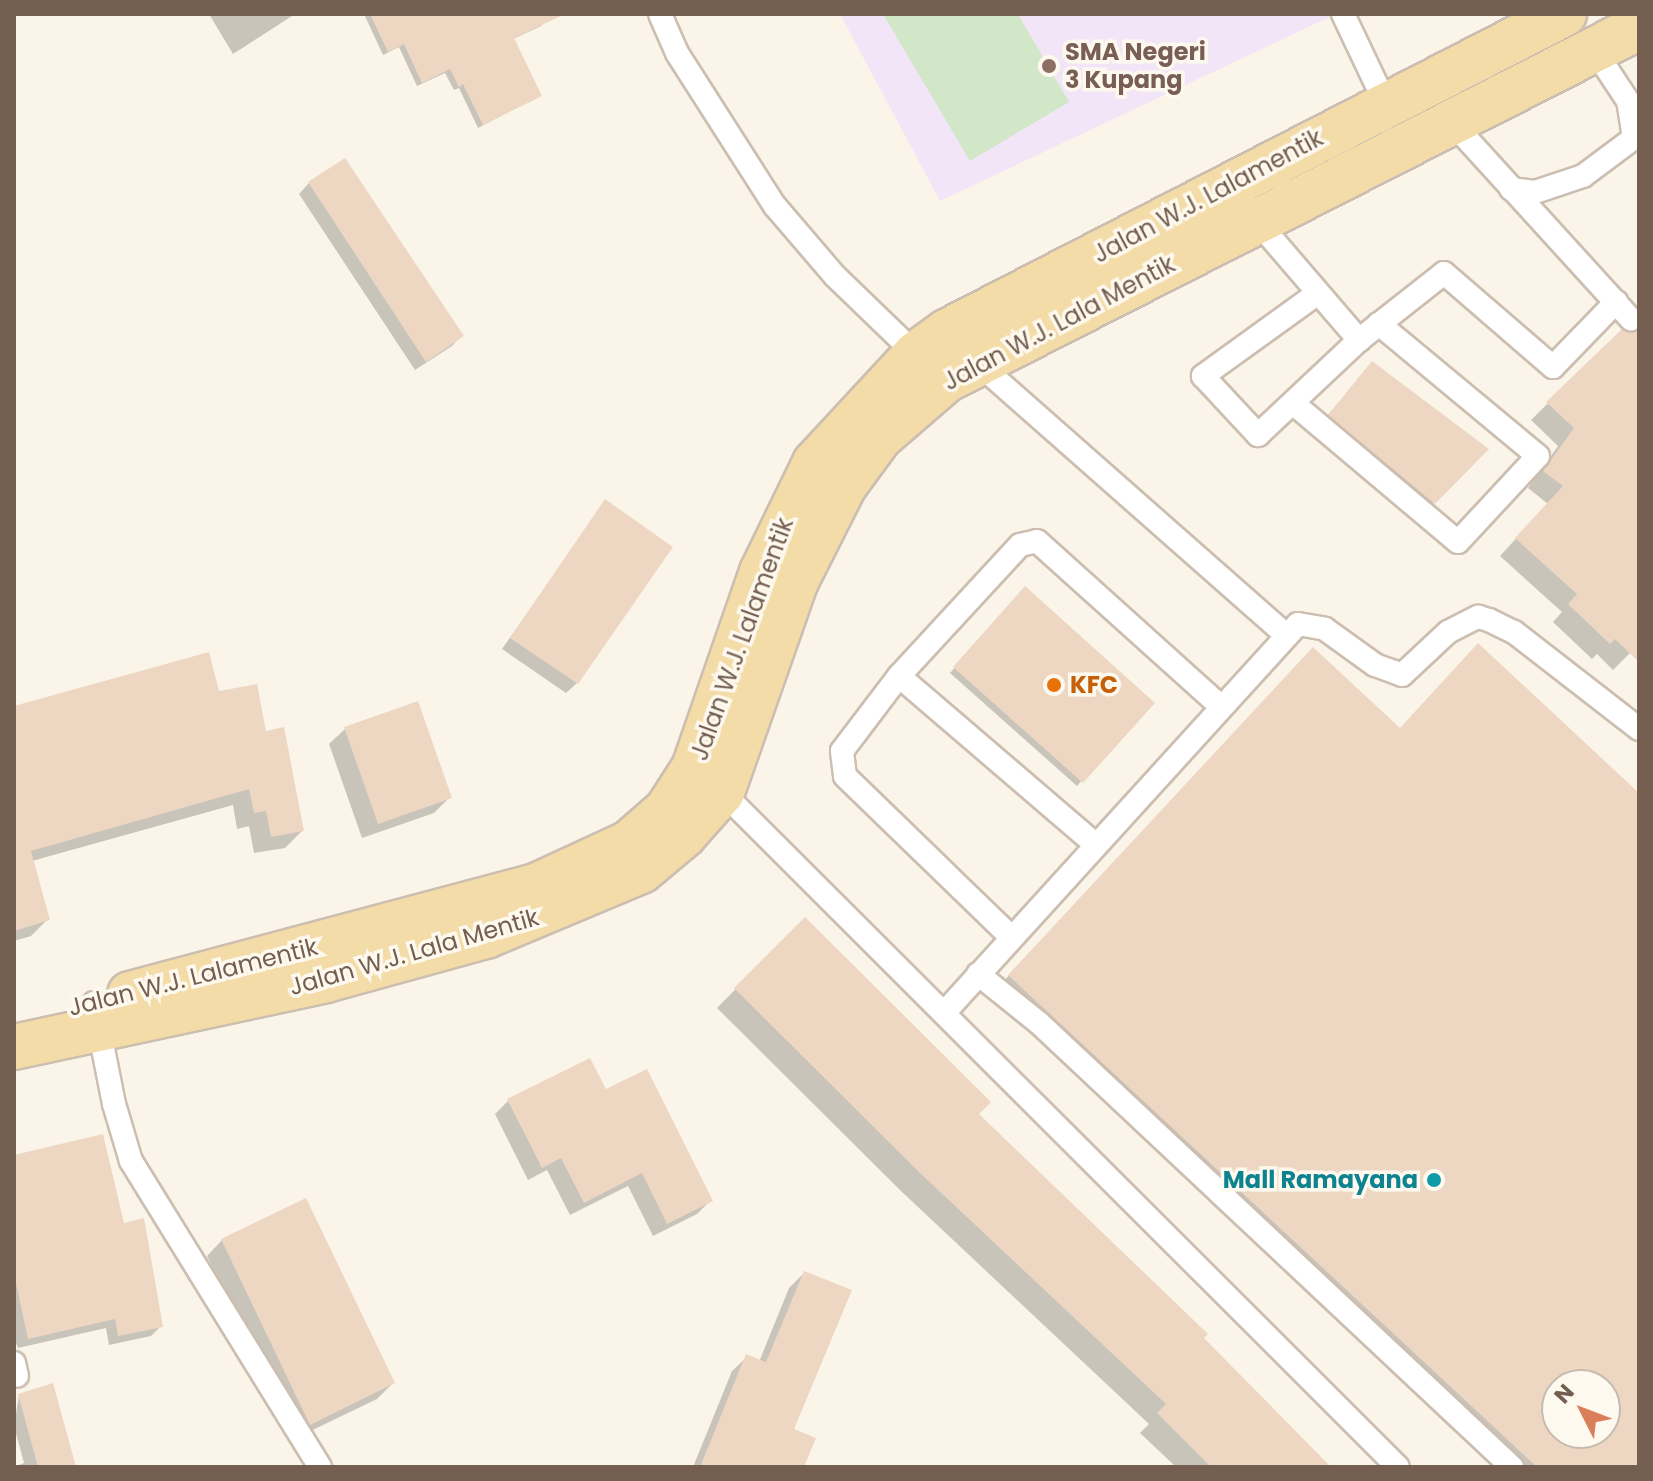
<!DOCTYPE html>
<html>
<head>
<meta charset="utf-8">
<style>
  body { margin:0 }
  #map { position:relative; width:1653px; height:1481px; overflow:hidden; background:#fbf5e9; font-family:Poppins,sans-serif }
  div>[style] { position:absolute }
  .education>* { inset:0; background:#f2e5f7 }
  .green>* { inset:0; background:#d2e7c8 }
  .shadow>* { inset:0; background:#0003 }
  .building>* { inset:0; background:#edd7c3 }
  .roads { filter:drop-shadow(2px 0 #ccbeb0) drop-shadow(-2px 0 #ccbeb0) drop-shadow(0 2px #ccbeb0) drop-shadow(0 -2px #ccbeb0) }
  .lane>* { height:22px; margin:-11px; padding:0 11px; transform-origin:11px; border-radius:11px; background:#fff }
  .primary>* { height:44px; margin:-22px; padding:0 22px; transform-origin:22px; border-radius:22px; background:#f3dca8 }
  .dots>* { width:22px; height:22px; translate:-50% -50%; box-sizing:border-box; border:4px solid #fdf9ef; border-radius:50% }
  span { translate:-50% -50%; white-space:nowrap; text-align:center; line-height:1.15; -webkit-text-stroke:7px #fdf9ef; paint-order:stroke }
  .education-label { font-size:24px; color:#785e54; font-weight:700 }
  .left { translate:0 -50%; text-align:left }
  .street-label { font-size:24px; color:#735e4f }
  .food-label { font-size:24px; color:#c56008; font-weight:700 }
  .culture-label { font-size:24px; color:#0d838f; font-weight:700 }
  .right { translate:-100% -50%; text-align:right }
  .frame { position:absolute; inset:0; border:16px solid #735e4f; pointer-events:none }
  .north { position:absolute; left:1541px; top:1369px; width:80px; height:80px; box-sizing:border-box; background:#fdf9ef; border:2px solid #c6bbaf; border-radius:50%; rotate:312deg; font-size:22px; font-weight:700; line-height:32px; text-align:center; color:#735e4f }
  .north::after { content:''; display:block; margin:auto; width:28px; height:36px; background:#d9805a; clip-path:polygon(50% 0,100% 100%,50% 72%,0 100%) }
</style>
</head>
<body>
<div id="map">
  <div class="education">
    <i style="clip-path:polygon(840px 14px,1336px 14px,940px 201px)"></i>
  </div>
  <div class="green">
    <i style="clip-path:polygon(883px 14px,1018px 14px,1069px 102px,970px 161px)"></i>
  </div>
  <div class="shadow">
    <i style="clip-path:polygon(209px 14px,291px 14px,292px 16px,233px 54px)"></i>
    <i style="clip-path:polygon(364px 14px,542px 14px,546px 21px,541px 26px,513px 39px,539px 96px,478px 128px,459px 88px,454px 90px,445px 73px,417px 86px,399px 47px,383px 55px)"></i>
    <i style="clip-path:polygon(309px 183px,462px 335px,452px 346px,415px 370px,299px 194px)"></i>
    <i style="clip-path:polygon(1639px 313px,1639px 644px,1613px 670px,1597px 654px,1592px 659px,1553px 622px,1562px 612px,1500px 556px,1548px 504px,1528px 488px,1558px 446px,1531px 420px)"></i>
    <i style="clip-path:polygon(1372px 364px,1486px 449px,1418px 519px,1314px 431px)"></i>
    <i style="clip-path:polygon(605px 502px,577px 683px,566px 693px,502px 649px)"></i>
    <i style="clip-path:polygon(1025px 589px,1152px 703px,1077px 786px,950px 673px)"></i>
    <i style="clip-path:polygon(evenodd,1303px 660px,1399px 730px,1639px 796px,1639px 1467px,1516px 1467px,999px 986px,1303px 660px,1557px 1385px,1605px 1385px,1605px 1433px,1557px 1433px,1557px 1385px)"></i>
    <i style="clip-path:polygon(218px 693px,264px 733px,302px 831px,285px 848px,254px 853px,249px 826px,237px 829px,233px 805px,32px 861px,48px 919px,31px 936px,14px 941px,14px 708px)"></i>
    <i style="clip-path:polygon(345px 729px,450px 797px,434px 813px,362px 838px,329px 744px)"></i>
    <i style="clip-path:polygon(805px 919px,976px 1114px,1329px 1467px,1176px 1467px,1140px 1433px,1149px 1424px,902px 1192px,717px 1008px)"></i>
    <i style="clip-path:polygon(605px 1092px,711px 1200px,697px 1214px,653px 1236px,628px 1186px,570px 1215px,547px 1170px,528px 1180px,495px 1114px,508px 1101px)"></i>
    <i style="clip-path:polygon(14px 1157px,122px 1226px,161px 1326px,151px 1336px,109px 1345px,106px 1328px,18px 1348px,14px 1338px)"></i>
    <i style="clip-path:polygon(222px 1240px,393px 1383px,377px 1399px,294px 1439px,207px 1256px)"></i>
    <i style="clip-path:polygon(804px 1273px,791px 1430px,802px 1467px,693px 1467px,732px 1371px,747px 1357px,759px 1362px,789px 1288px)"></i>
    <i style="clip-path:polygon(19px 1395px,74px 1467px,14px 1467px,24px 1463px,14px 1426px)"></i>
  </div>
  <div class="building">
    <i style="clip-path:polygon(370px 14px,565px 14px,514px 38px,542px 96px,483px 125px,463px 84px,459px 87px,450px 69px,422px 83px,404px 44px,388px 52px)"></i>
    <i style="clip-path:polygon(345px 158px,464px 336px,426px 362px,308px 182px)"></i>
    <i style="clip-path:polygon(1622px 329px,1639px 330px,1639px 662px,1615px 639px,1610px 644px,1568px 604px,1577px 594px,1515px 538px,1563px 486px,1543px 471px,1574px 428px,1546px 402px)"></i>
    <i style="clip-path:polygon(1372px 361px,1489px 449px,1435px 504px,1328px 415px)"></i>
    <i style="clip-path:polygon(605px 499px,673px 547px,578px 684px,510px 638px)"></i>
    <i style="clip-path:polygon(1025px 586px,1155px 703px,1083px 783px,953px 667px)"></i>
    <i style="clip-path:polygon(evenodd,1478px 643px,1639px 793px,1639px 1467px,1537px 1467px,1008px 975px,1313px 647px,1400px 728px,1478px 643px,1557px 1385px,1605px 1385px,1605px 1433px,1557px 1433px,1557px 1385px)"></i>
    <i style="clip-path:polygon(209px 652px,219px 691px,257px 684px,266px 731px,284px 727px,304px 831px,271px 837px,266px 811px,254px 813px,249px 789px,31px 851px,50px 920px,14px 931px,14px 706px)"></i>
    <i style="clip-path:polygon(418px 701px,452px 798px,378px 824px,344px 727px)"></i>
    <i style="clip-path:polygon(805px 917px,991px 1102px,979px 1114px,1208px 1334px,1204px 1338px,1331px 1467px,1211px 1467px,1157px 1413px,1166px 1404px,920px 1173px,734px 988px)"></i>
    <i style="clip-path:polygon(590px 1058px,606px 1089px,647px 1069px,713px 1201px,667px 1224px,642px 1173px,584px 1203px,561px 1158px,542px 1168px,507px 1099px)"></i>
    <i style="clip-path:polygon(103px 1134px,124px 1223px,144px 1218px,163px 1327px,118px 1336px,115px 1319px,28px 1339px,14px 1274px,14px 1155px)"></i>
    <i style="clip-path:polygon(306px 1198px,395px 1383px,310px 1425px,221px 1239px)"></i>
    <i style="clip-path:polygon(804px 1271px,852px 1290px,794px 1429px,816px 1438px,804px 1467px,700px 1467px,746px 1354px,766px 1362px)"></i>
    <i style="clip-path:polygon(53px 1383px,76px 1467px,38px 1467px,18px 1394px)"></i>
  </div>
  <div class="roads">
    <div class="lane">
      <i style="left:660px;top:14px;width:43px;rotate:66.4deg"></i>
      <i style="left:677px;top:53px;width:182px;rotate:57.4deg"></i>
      <i style="left:775px;top:206px;width:92px;rotate:49.4deg"></i>
      <i style="left:835px;top:276px;width:118px;rotate:44deg"></i>
      <i style="left:1343px;top:14px;width:110px;rotate:64.6deg"></i>
      <i style="left:1446px;top:116px;width:275px;rotate:47.7deg"></i>
      <i style="left:1511px;top:189px;width:24px;rotate:7deg"></i>
      <i style="left:1535px;top:192px;width:51px;rotate:-18.4deg"></i>
      <i style="left:1583px;top:176px;width:64px;rotate:-36.7deg"></i>
      <i style="left:1634px;top:138px;width:37px;rotate:-99deg"></i>
      <i style="left:1628px;top:101px;width:60px;rotate:-123.4deg"></i>
      <i style="left:1255px;top:219px;width:160px;rotate:49.3deg"></i>
      <i style="left:1359px;top:340px;width:108px;rotate:-38.2deg"></i>
      <i style="left:1444px;top:273px;width:144px;rotate:40.8deg"></i>
      <i style="left:1553px;top:367px;width:91px;rotate:-45.9deg"></i>
      <i style="left:1318px;top:293px;width:142px;rotate:144.2deg"></i>
      <i style="left:1203px;top:376px;width:81px;rotate:47deg"></i>
      <i style="left:1258px;top:435px;width:139px;rotate:-43.2deg"></i>
      <i style="left:973px;top:359px;width:414px;rotate:41.4deg"></i>
      <i style="left:1294px;top:404px;width:214px;rotate:40.1deg"></i>
      <i style="left:1458px;top:542px;width:117px;rotate:-47.1deg"></i>
      <i style="left:1538px;top:456px;width:207px;rotate:-140.3deg"></i>
      <i style="left:899px;top:676px;width:258px;rotate:40.6deg"></i>
      <i style="left:717px;top:787px;width:962px;rotate:44.96deg"></i>
      <i style="left:1011px;top:937px;width:231px;rotate:-135.9deg"></i>
      <i style="left:845px;top:776px;width:25px;rotate:-97deg"></i>
      <i style="left:842px;top:751px;width:94px;rotate:-52.8deg"></i>
      <i style="left:899px;top:676px;width:178px;rotate:-47.3deg"></i>
      <i style="left:1020px;top:545px;width:17px;rotate:-13deg"></i>
      <i style="left:1037px;top:541px;width:245px;rotate:42deg"></i>
      <i style="left:978px;top:974px;width:78px;rotate:38.8deg"></i>
      <i style="left:1039px;top:1023px;width:649px;rotate:43.19deg"></i>
      <i style="left:94px;top:1003px;width:103px;rotate:78.8deg"></i>
      <i style="left:114px;top:1104px;width:59px;rotate:73.4deg"></i>
      <i style="left:131px;top:1161px;width:360px;rotate:58.3deg"></i>
      <i style="left:944px;top:1013px;width:526px;rotate:-47.7deg"></i>
      <i style="left:1298px;top:624px;width:27px;rotate:10deg"></i>
      <i style="left:1325px;top:629px;width:62px;rotate:35.8deg"></i>
      <i style="left:1375px;top:665px;width:29px;rotate:20deg"></i>
      <i style="left:1402px;top:675px;width:63px;rotate:-43.1deg"></i>
      <i style="left:1448px;top:632px;width:34px;rotate:-27deg"></i>
      <i style="left:1478px;top:617px;width:11px;rotate:15deg"></i>
      <i style="left:1489px;top:620px;width:28px;rotate:26deg"></i>
      <i style="left:1514px;top:632px;width:158px;rotate:37.8deg"></i>
      <i style="left:14px;top:1363px;width:13px;rotate:77deg"></i>
    </div>
    <div class="primary">
      <i style="left:130px;top:994px;width:420px;rotate:-14.9deg"></i>
      <i style="left:536px;top:886px;width:102px;rotate:-24.8deg"></i>
      <i style="left:629px;top:843px;width:50px;rotate:-41deg"></i>
      <i style="left:667px;top:810px;width:50px;rotate:-57.3deg"></i>
      <i style="left:694px;top:768px;width:207px;rotate:-70.9deg"></i>
      <i style="left:762px;top:572px;width:121px;rotate:-64.1deg"></i>
      <i style="left:815px;top:463px;width:149px;rotate:-47.2deg"></i>
      <i style="left:916px;top:354px;width:39px;rotate:-36deg"></i>
      <i style="left:948px;top:331px;width:693px;rotate:-27.23deg"></i>
      <i style="left:14px;top:1047px;width:319px;rotate:-12.1deg"></i>
      <i style="left:326px;top:980px;width:166px;rotate:-15.4deg"></i>
      <i style="left:486px;top:936px;width:168px;rotate:-22.8deg"></i>
      <i style="left:641px;top:871px;width:56px;rotate:-39.9deg"></i>
      <i style="left:684px;top:835px;width:57px;rotate:-48.5deg"></i>
      <i style="left:722px;top:792px;width:224px;rotate:-70.7deg"></i>
      <i style="left:796px;top:581px;width:106px;rotate:-63.2deg"></i>
      <i style="left:844px;top:486px;width:61px;rotate:-53.7deg"></i>
      <i style="left:880px;top:437px;width:87px;rotate:-40.8deg"></i>
      <i style="left:946px;top:380px;width:778px;rotate:-26.99deg"></i>
    </div>
  </div>
  <div class="dots">
    <i style="left:1049px;top:66px;background:#8d6e63"></i>
    <i style="left:1054px;top:685px;background:#e8710a"></i>
    <i style="left:1434px;top:1180px;background:#0f9aa8"></i>
  </div>
  <div class="education-label">
    <span class="left" style="left:1065px;top:66px">SMA Negeri<br>3 Kupang</span>
  </div>
  <div class="street-label">
    <span style="left:1208px;top:196px;rotate:-28deg">Jalan W.J. Lalamentik</span>
    <span style="left:1059px;top:323px;rotate:-28deg">Jalan W.J. Lala Mentik</span>
    <span style="left:742px;top:639px;rotate:-70deg">Jalan W.J. Lalamentik</span>
    <span style="left:414px;top:952px;rotate:-16deg">Jalan W.J. Lala Mentik</span>
    <span style="left:193px;top:977px;rotate:-14deg">Jalan W.J. Lalamentik</span>
  </div>
  <div class="food-label">
    <span class="left" style="left:1070px;top:685px">KFC</span>
  </div>
  <div class="culture-label">
    <span class="right" style="left:1418px;top:1180px">Mall Ramayana</span>
  </div>
  <div class="frame"></div>
  <div class="north">N</div>
</div>
</body>
</html>
